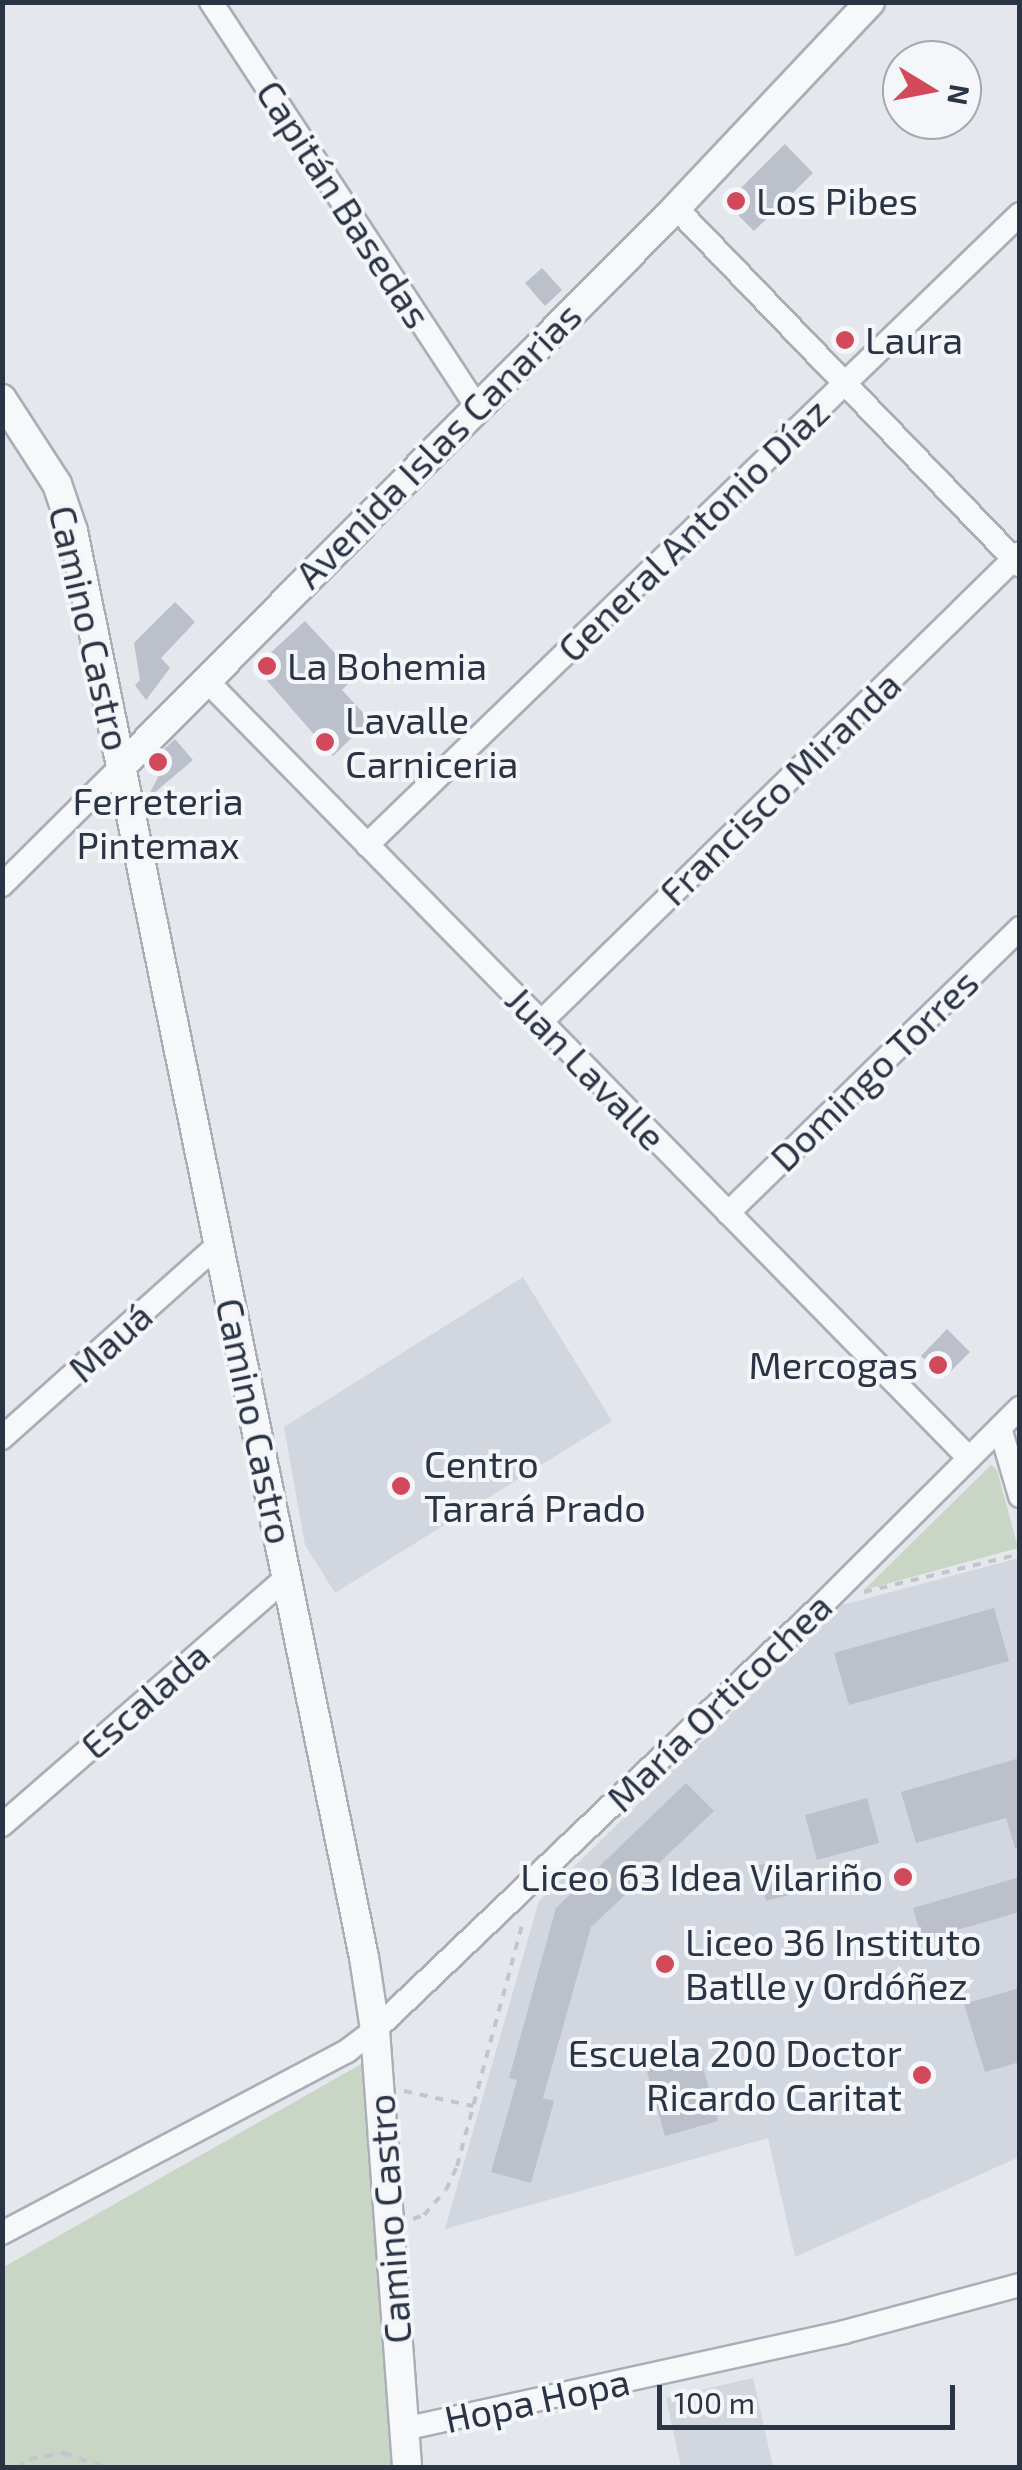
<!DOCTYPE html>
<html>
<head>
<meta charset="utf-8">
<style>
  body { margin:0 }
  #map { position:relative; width:1022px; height:2470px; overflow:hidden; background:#e4e7ec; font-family:"Exo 2",sans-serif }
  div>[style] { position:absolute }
  .built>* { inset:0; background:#d2d6de }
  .green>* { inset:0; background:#c9d6c5 }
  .building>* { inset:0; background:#bbc0ca }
  .path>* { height:4px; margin-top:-2px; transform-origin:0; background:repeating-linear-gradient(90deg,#c2c5cb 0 8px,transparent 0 16px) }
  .roads { filter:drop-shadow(2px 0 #a9aeb7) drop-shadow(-2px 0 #a9aeb7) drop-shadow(0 2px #a9aeb7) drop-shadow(0 -2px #a9aeb7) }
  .minor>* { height:22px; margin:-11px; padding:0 11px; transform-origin:11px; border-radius:11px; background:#f7f8fa }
  .tertiary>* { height:28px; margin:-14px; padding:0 14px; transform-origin:14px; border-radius:14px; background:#f7f8fa }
  .dots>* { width:28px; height:28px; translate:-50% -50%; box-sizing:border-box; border:5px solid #f4f6f9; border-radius:50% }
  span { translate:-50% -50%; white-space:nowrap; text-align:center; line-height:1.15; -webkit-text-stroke:8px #f4f6f9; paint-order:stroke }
  .poi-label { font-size:38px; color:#2b3445 }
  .left { translate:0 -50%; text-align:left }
  .right { translate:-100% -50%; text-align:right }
  .street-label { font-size:38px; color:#2b3445 }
  .frame { position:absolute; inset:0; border:5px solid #2b3445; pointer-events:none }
  .north { position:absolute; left:882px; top:40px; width:100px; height:100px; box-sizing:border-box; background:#f4f6f9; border:2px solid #a4a8b1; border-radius:50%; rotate:100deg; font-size:28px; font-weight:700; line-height:40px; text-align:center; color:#2b3445 }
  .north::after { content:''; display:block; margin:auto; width:35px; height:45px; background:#d1495b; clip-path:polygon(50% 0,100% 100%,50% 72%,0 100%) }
  .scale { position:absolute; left:657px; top:2385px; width:298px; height:45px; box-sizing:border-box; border:5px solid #2b3445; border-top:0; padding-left:12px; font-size:30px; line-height:35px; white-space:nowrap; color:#2b3445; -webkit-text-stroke:8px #f4f6f9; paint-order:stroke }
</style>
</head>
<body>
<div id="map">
  <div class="built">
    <i style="clip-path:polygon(523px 1277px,612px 1421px,335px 1593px,305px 1545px,284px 1427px)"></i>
    <i style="clip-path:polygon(1019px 1558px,1019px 2157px,795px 2257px,768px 2138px,445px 2229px,539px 1901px,842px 1605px)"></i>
    <i style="clip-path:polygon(753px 2378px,773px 2467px,681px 2467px,666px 2398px)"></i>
  </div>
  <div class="green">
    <i style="clip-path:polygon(991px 1465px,997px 1470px,1018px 1548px,864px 1590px)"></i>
    <i style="clip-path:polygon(363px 2063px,373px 2071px,396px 2467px,3px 2467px,2px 2268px)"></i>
  </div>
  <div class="building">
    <i style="clip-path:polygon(785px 144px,813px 173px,754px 231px,726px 203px)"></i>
    <i style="clip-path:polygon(542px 268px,562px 290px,545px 306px,525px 283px)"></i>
    <i style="clip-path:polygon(175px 602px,195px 622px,161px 658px,170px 668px,146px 700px,135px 685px,140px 680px,134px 643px)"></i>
    <i style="clip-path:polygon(305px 621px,356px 676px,342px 690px,370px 720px,333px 756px,255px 667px)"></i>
    <i style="clip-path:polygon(175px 739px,193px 760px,147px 799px,162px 769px,152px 765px,154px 758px)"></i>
    <i style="clip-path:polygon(947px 1329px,970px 1352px,944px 1378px,921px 1356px)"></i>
    <i style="clip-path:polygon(994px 1608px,1009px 1661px,849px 1705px,834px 1653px)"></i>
    <i style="clip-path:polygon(1020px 1758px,1020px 1848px,1015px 1848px,1006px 1818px,916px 1843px,901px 1792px)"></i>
    <i style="clip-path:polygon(686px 1783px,714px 1811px,591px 1927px,543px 2098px,554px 2101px,531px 2183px,491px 2172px,517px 2080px,509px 2078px,556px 1908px)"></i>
    <i style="clip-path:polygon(867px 1798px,879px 1843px,817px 1860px,805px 1815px)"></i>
    <i style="clip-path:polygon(781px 1860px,790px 1895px,766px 1901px,756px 1866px)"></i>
    <i style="clip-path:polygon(1020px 1877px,1020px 1912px,922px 1940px,913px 1908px)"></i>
    <i style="clip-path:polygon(1020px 1988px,1020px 2062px,985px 2072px,964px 2004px)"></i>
    <i style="clip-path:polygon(697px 2046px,718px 2121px,665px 2136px,644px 2061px)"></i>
  </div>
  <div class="path">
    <i style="left:864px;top:1592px;width:161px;rotate:-13.7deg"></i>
    <i style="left:404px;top:2091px;width:71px;rotate:12.3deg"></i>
    <i style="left:413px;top:2219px;width:12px;rotate:-20deg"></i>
    <i style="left:424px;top:2215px;width:33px;rotate:-49deg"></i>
    <i style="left:446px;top:2190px;width:26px;rotate:-65deg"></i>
    <i style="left:457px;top:2166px;width:254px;rotate:-74.9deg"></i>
    <i style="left:17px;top:2468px;width:15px;rotate:-37deg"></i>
    <i style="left:29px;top:2459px;width:36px;rotate:-10deg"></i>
    <i style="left:64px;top:2453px;width:45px;rotate:19.7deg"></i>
  </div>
  <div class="roads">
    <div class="minor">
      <i style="left:211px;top:2px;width:483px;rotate:56.7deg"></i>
      <i style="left:676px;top:208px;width:496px;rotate:46.1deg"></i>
      <i style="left:205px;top:679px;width:1090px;rotate:45.56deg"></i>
      <i style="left:367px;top:845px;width:908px;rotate:-44.02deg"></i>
      <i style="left:2px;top:885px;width:168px;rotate:-44.8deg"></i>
      <i style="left:541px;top:1022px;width:670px;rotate:-44.4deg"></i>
      <i style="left:728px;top:1213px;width:408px;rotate:-44.3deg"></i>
      <i style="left:1000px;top:1428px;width:71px;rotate:73.6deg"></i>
      <i style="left:2px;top:1438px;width:290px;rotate:-41.8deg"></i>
      <i style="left:2px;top:1825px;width:379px;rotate:-41deg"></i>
      <i style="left:2px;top:2233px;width:390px;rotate:-27.8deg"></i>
      <i style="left:347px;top:2051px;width:35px;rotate:-37deg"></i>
      <i style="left:375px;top:2030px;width:621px;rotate:-43.56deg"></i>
      <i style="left:825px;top:1602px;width:275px;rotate:-44.9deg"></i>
      <i style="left:404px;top:2429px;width:451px;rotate:-12.4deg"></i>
      <i style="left:844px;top:2332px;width:182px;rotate:-15deg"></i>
    </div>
    <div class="tertiary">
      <i style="left:2px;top:399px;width:101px;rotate:57.1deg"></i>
      <i style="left:57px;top:484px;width:50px;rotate:71.2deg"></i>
      <i style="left:73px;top:531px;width:1455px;rotate:78.47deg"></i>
      <i style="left:364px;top:1957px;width:74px;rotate:81.4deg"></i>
      <i style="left:375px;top:2030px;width:439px;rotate:85.8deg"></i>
      <i style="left:121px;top:767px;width:788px;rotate:-45.21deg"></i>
      <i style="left:676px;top:208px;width:283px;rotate:-46.7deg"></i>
    </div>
  </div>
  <div class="dots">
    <i style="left:736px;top:201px;background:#d1495b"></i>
    <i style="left:845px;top:340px;background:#d1495b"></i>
    <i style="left:267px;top:666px;background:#d1495b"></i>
    <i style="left:325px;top:742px;background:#d1495b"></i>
    <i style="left:158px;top:762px;background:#d1495b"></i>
    <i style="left:938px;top:1365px;background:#d1495b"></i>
    <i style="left:401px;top:1486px;background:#d1495b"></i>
    <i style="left:903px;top:1877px;background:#d1495b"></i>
    <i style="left:665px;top:1964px;background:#d1495b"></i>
    <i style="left:922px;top:2075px;background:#d1495b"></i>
  </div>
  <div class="poi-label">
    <span class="left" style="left:756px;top:201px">Los Pibes</span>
    <span class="left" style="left:865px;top:340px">Laura</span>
    <span class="left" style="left:287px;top:666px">La Bohemia</span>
    <span class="left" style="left:345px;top:742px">Lavalle<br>Carniceria</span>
    <span style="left:158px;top:823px">Ferreteria<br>Pintemax</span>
    <span class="right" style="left:918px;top:1365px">Mercogas</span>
    <span class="left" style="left:424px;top:1486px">Centro<br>Tarará Prado</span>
    <span class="right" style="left:883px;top:1877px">Liceo 63 Idea Vilariño</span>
    <span class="left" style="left:685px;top:1964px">Liceo 36 Instituto<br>Batlle y Ordóñez</span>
    <span class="right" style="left:902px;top:2075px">Escuela 200 Doctor<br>Ricardo Caritat</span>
  </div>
  <div class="street-label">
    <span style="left:344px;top:204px;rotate:57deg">Capitán Basedas</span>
    <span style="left:438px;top:445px;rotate:-45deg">Avenida Islas Canarias</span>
    <span style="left:693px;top:530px;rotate:-44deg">General Antonio Díaz</span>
    <span style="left:90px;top:628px;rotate:77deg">Camino Castro</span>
    <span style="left:780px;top:788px;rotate:-44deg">Francisco Miranda</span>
    <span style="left:586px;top:1068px;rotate:46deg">Juan Lavalle</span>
    <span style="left:874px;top:1070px;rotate:-44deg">Domingo Torres</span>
    <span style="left:110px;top:1342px;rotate:-42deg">Mauá</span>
    <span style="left:255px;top:1421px;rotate:78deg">Camino Castro</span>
    <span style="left:145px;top:1700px;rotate:-41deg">Escalada</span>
    <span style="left:719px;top:1702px;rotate:-44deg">María Orticochea</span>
    <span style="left:389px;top:2219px;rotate:-94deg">Camino Castro</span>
    <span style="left:537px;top:2400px;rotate:-12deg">Hopa Hopa</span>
  </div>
  <div class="frame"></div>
  <div class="north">N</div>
  <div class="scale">100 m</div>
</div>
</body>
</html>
